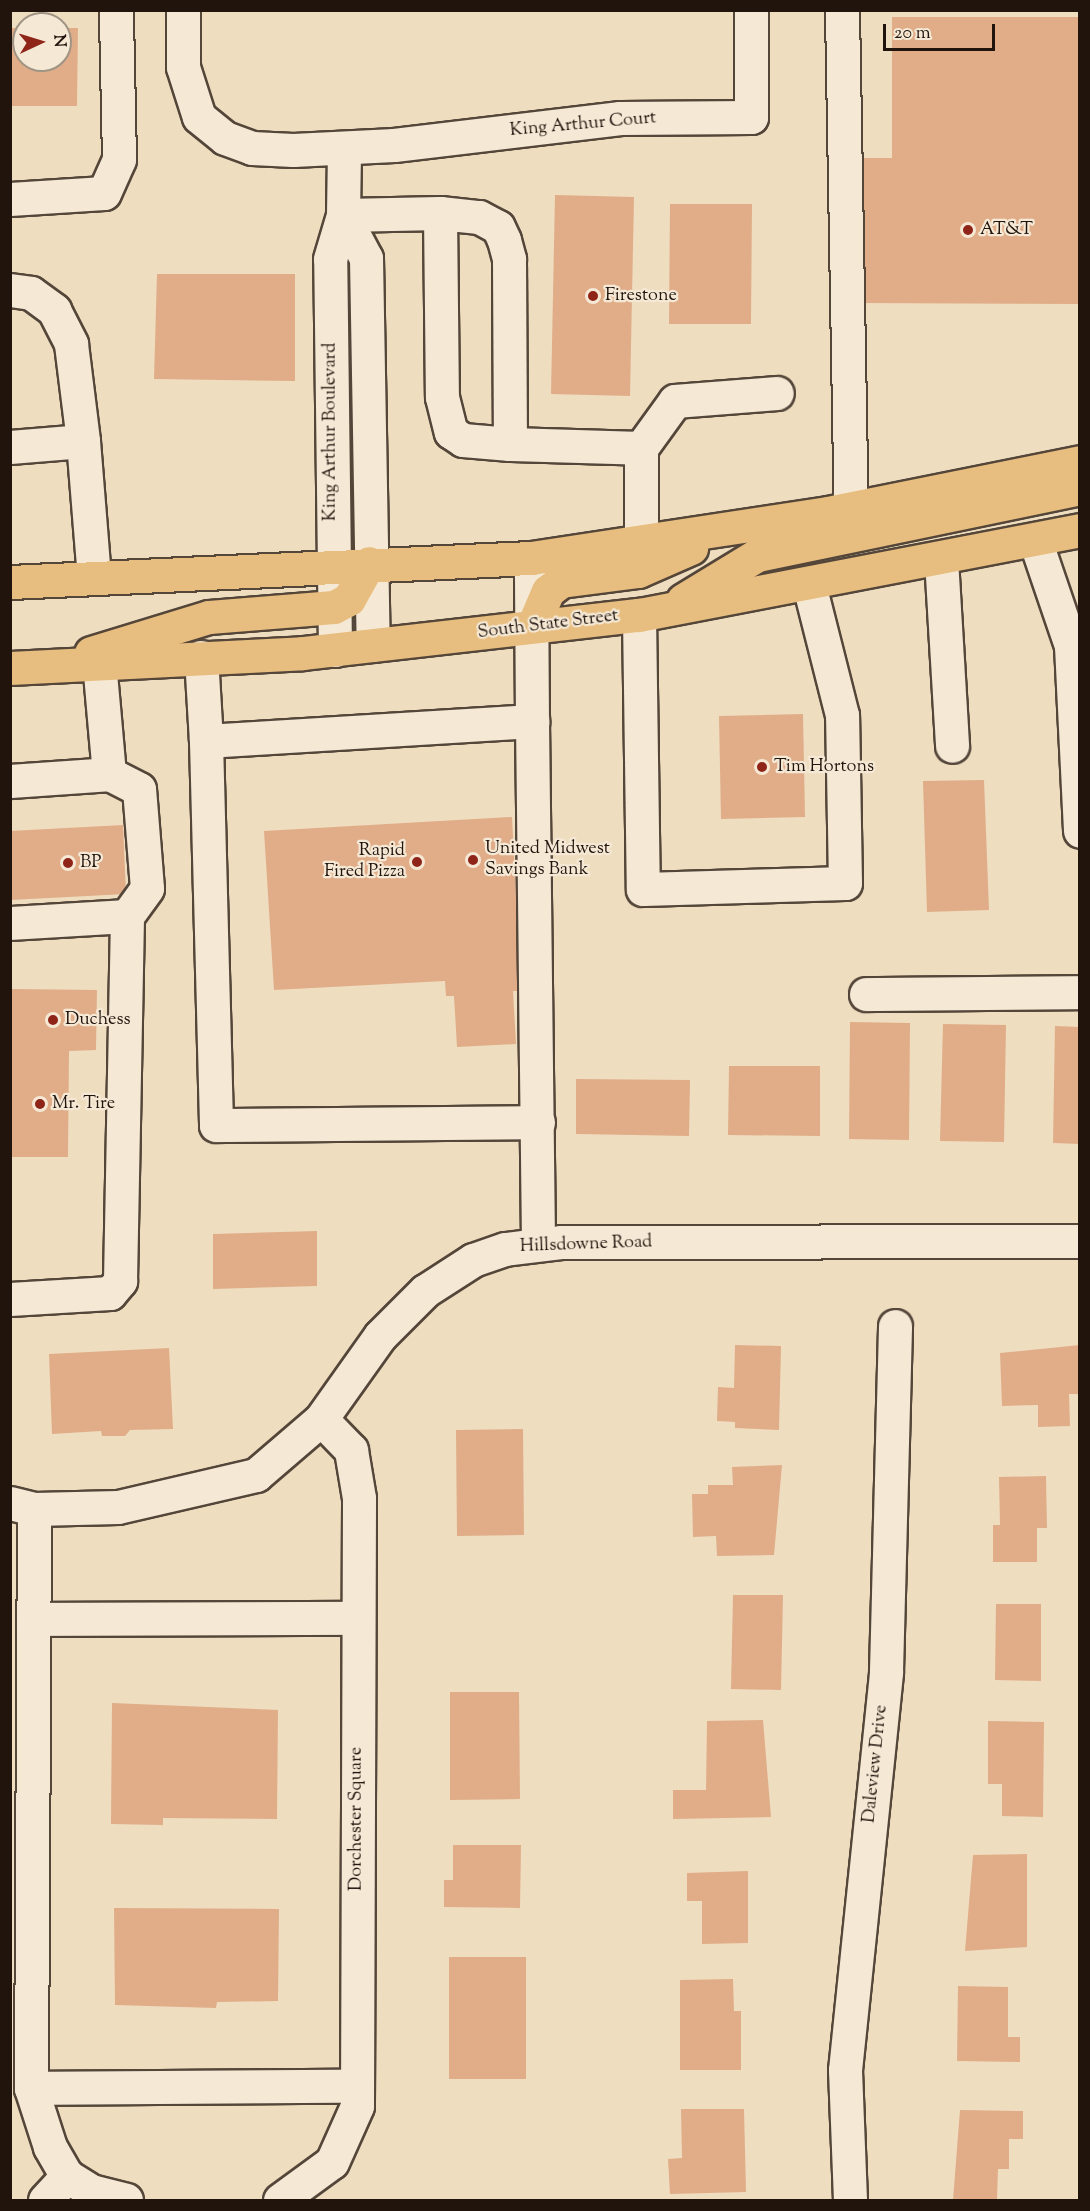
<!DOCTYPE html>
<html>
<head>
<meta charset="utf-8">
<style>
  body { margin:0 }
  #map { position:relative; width:1090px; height:2211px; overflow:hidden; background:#efddc0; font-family:"Sorts Mill Goudy",serif }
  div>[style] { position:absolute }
  .building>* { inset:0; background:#e0ad88 }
  .roads { filter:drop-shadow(2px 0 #544639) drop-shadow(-2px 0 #544639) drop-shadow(0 2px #544639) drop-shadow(0 -2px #544639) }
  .minor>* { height:33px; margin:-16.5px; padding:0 16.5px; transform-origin:16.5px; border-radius:16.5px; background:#f5e9d6 }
  .major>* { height:33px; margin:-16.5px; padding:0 16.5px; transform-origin:16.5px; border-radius:16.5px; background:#e8be80 }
  .dots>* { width:16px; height:16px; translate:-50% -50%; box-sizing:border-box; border:3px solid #f5e9d6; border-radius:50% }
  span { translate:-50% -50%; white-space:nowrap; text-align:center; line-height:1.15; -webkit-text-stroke:4.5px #f5e9d6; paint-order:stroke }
  .street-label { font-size:18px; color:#21140c }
  .poi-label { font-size:18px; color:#21140c }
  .left { translate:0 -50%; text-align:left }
  .right { translate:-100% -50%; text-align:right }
  .frame { position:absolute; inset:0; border:12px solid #21140c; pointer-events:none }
  .north { position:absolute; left:12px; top:12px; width:60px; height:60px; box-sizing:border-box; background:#f5e9d6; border:2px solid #a09485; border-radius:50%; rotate:86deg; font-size:16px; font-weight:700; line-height:24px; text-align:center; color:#21140c }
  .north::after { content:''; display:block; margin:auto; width:21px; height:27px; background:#8f2418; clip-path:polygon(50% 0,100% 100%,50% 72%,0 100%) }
  .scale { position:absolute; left:883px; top:24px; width:112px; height:27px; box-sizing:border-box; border:3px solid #21140c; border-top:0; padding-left:8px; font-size:18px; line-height:21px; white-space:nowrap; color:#21140c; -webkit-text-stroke:4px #f5e9d6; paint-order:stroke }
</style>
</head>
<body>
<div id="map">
  <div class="building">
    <i style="clip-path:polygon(892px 17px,1080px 17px,1080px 304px,856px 303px,857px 158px,892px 158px)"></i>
    <i style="clip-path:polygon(10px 28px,24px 28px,24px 60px,60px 60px,60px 28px,78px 28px,77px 106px,10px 106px)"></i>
    <i style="clip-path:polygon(555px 195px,634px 197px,630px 396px,551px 394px)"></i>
    <i style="clip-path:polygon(670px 204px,752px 204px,751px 324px,669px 324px)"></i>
    <i style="clip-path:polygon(157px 274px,295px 274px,295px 381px,154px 379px)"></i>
    <i style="clip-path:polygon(803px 714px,805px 817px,721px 819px,719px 716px)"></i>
    <i style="clip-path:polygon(984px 780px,989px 910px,927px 912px,923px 781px)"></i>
    <i style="clip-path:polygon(512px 817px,521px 991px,513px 991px,516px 1044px,457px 1047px,454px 996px,446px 996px,445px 981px,274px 990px,264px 831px)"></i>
    <i style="clip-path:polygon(123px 825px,126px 894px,10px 900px,10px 831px)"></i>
    <i style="clip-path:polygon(10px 989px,97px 990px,96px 1050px,69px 1051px,68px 1157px,10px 1157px)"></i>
    <i style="clip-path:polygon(850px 1022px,910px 1023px,909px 1140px,849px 1139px)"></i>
    <i style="clip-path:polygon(943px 1024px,1006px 1025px,1004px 1142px,940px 1141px)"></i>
    <i style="clip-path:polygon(1055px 1026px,1080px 1027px,1080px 1144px,1053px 1143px)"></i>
    <i style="clip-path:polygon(729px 1066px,820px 1066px,820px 1136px,728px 1135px)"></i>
    <i style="clip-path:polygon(576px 1079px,690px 1080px,689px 1136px,576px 1134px)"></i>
    <i style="clip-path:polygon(317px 1231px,317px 1286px,213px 1289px,213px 1234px)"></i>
    <i style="clip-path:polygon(735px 1345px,781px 1346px,779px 1430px,735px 1428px,735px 1422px,717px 1421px,718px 1387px,734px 1388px)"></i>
    <i style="clip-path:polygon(1080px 1345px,1080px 1394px,1069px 1394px,1070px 1426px,1038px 1427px,1038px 1405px,1002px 1406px,1000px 1353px)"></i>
    <i style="clip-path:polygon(169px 1348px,173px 1429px,130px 1430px,125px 1436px,102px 1436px,101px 1431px,52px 1434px,49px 1354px)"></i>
    <i style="clip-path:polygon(523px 1429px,524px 1535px,457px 1536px,456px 1430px)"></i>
    <i style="clip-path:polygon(782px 1465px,774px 1555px,717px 1556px,716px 1536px,693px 1537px,692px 1494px,708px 1494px,708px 1485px,733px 1485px,732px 1467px)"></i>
    <i style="clip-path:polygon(1046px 1476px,1047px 1528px,1037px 1528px,1037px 1562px,993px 1562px,993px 1525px,1000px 1525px,999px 1477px)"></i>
    <i style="clip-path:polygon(733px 1595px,783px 1595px,781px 1690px,731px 1689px)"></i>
    <i style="clip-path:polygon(996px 1604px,1041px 1604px,1041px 1681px,995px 1680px)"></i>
    <i style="clip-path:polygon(450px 1692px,519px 1692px,520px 1799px,450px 1800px)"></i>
    <i style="clip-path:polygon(112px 1703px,278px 1710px,277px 1819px,163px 1818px,163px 1825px,111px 1824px)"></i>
    <i style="clip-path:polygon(763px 1720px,771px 1817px,673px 1819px,673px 1790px,706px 1790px,707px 1721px)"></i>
    <i style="clip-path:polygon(988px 1721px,1044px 1722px,1043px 1817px,1002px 1816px,1002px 1784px,988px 1784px)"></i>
    <i style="clip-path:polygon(453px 1845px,521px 1845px,520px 1908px,444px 1907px,444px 1880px,453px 1880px)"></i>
    <i style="clip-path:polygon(1027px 1854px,1027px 1947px,965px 1951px,973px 1855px)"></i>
    <i style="clip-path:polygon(748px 1871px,748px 1943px,702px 1944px,702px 1901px,687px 1901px,687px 1873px)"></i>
    <i style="clip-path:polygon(114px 1908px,279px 1909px,278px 2001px,217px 2002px,216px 2008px,115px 2005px)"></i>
    <i style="clip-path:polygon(449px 1957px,526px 1957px,526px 2079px,449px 2079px)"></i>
    <i style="clip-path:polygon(733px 1979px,734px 2011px,741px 2011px,741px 2070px,680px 2070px,680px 1980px)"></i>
    <i style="clip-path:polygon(958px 1986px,1008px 1987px,1008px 2037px,1020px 2037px,1020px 2062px,957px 2061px)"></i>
    <i style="clip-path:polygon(681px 2109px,744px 2109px,746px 2192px,670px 2194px,668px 2159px,682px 2158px)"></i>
    <i style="clip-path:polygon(960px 2110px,1023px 2111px,1023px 2139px,1009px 2139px,1009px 2169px,998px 2169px,997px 2200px,953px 2200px)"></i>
  </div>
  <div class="roads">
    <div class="minor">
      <i style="left:183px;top:10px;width:57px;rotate:90deg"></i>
      <i style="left:183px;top:67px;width:52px;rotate:72.3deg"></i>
      <i style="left:199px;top:117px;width:33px;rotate:39deg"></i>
      <i style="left:225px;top:138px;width:29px;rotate:20deg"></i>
      <i style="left:252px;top:148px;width:41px;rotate:2.8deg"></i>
      <i style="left:293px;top:150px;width:101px;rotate:-2.8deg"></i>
      <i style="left:394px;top:145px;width:228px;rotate:-6.8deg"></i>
      <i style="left:620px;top:118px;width:131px;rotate:-0.4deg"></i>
      <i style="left:751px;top:117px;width:107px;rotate:-90deg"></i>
      <i style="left:842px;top:10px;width:498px;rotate:89deg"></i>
      <i style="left:10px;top:199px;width:94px;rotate:-3.7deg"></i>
      <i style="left:104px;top:193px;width:37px;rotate:-66deg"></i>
      <i style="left:119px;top:159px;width:149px;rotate:-91.2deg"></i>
      <i style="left:440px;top:213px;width:39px;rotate:6deg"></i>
      <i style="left:479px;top:217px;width:21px;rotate:28deg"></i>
      <i style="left:498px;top:227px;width:14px;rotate:65deg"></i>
      <i style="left:504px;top:240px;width:20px;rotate:75deg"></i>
      <i style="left:509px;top:259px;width:185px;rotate:89.7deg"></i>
      <i style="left:343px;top:215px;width:97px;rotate:-1.2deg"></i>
      <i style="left:440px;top:213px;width:184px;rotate:89.4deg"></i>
      <i style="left:442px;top:397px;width:36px;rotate:76deg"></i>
      <i style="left:451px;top:432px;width:14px;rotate:34deg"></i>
      <i style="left:463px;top:440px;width:47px;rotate:4.9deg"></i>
      <i style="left:510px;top:444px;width:131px;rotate:1.7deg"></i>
      <i style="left:641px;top:448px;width:95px;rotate:90deg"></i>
      <i style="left:343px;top:215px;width:49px;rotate:61.9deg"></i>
      <i style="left:366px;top:258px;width:387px;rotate:89deg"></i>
      <i style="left:10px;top:290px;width:21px;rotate:8deg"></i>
      <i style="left:31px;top:293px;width:29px;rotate:36deg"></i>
      <i style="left:54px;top:310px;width:38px;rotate:63deg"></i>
      <i style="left:71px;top:344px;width:98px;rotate:82.9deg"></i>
      <i style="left:10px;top:447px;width:73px;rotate:-4.7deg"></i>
      <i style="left:83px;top:441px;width:136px;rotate:85.4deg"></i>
      <i style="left:641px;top:448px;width:58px;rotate:-54.1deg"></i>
      <i style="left:675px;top:401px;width:102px;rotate:-4.5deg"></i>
      <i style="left:1035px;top:540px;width:112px;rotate:71.2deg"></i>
      <i style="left:1071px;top:646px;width:185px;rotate:87.2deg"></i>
      <i style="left:941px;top:559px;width:187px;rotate:86.6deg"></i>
      <i style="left:639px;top:615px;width:274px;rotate:89.2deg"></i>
      <i style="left:643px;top:889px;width:202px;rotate:-1.7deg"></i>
      <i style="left:845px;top:883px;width:168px;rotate:-91deg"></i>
      <i style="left:842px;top:715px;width:134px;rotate:-104.2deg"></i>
      <i style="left:335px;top:650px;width:391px;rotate:-90.7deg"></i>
      <i style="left:330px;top:259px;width:46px;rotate:-73.5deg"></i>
      <i style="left:343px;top:215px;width:65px;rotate:-89.1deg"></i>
      <i style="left:201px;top:657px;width:84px;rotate:86.6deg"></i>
      <i style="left:206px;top:741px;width:327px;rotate:-3.5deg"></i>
      <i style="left:532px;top:721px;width:163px;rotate:-90.4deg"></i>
      <i style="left:532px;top:721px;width:523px;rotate:89.34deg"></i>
      <i style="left:206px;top:741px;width:384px;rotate:88.5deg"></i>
      <i style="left:216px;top:1125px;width:322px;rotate:-0.5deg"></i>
      <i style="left:10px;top:781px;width:99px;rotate:-4deg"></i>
      <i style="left:10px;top:923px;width:117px;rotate:-3.4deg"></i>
      <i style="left:866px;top:994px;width:214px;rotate:-0.5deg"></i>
      <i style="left:10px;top:1299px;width:100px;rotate:-3.4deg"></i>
      <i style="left:110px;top:1293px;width:16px;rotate:-50deg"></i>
      <i style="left:120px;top:1281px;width:365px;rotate:-88.9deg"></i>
      <i style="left:127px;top:916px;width:34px;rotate:-54deg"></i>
      <i style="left:147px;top:888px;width:99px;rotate:-94.6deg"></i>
      <i style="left:139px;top:789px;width:34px;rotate:-153deg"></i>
      <i style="left:109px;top:774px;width:112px;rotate:-95.1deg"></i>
      <i style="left:10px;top:1503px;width:25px;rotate:14deg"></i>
      <i style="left:34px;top:1509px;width:84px;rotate:-1.4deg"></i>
      <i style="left:118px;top:1507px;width:142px;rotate:-13.1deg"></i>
      <i style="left:256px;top:1475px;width:86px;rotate:-40.7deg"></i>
      <i style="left:321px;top:1419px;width:102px;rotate:-54.6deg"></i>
      <i style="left:380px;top:1336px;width:64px;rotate:-45deg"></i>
      <i style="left:425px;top:1291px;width:57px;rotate:-32.9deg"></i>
      <i style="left:473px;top:1260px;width:34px;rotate:-19deg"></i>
      <i style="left:505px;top:1249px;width:56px;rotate:-7.1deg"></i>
      <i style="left:561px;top:1242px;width:519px;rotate:-0.11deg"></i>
      <i style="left:34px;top:1509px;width:579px;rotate:90.3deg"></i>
      <i style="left:31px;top:2088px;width:62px;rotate:72.1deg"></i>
      <i style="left:50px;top:2147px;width:34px;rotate:60deg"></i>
      <i style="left:67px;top:2176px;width:28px;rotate:32deg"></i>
      <i style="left:91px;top:2191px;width:36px;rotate:14deg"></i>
      <i style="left:33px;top:1619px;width:325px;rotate:-0.2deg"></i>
      <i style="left:31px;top:2088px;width:326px;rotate:-0.4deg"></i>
      <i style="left:45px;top:2200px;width:33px;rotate:-47deg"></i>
      <i style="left:280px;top:2200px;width:64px;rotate:-36.2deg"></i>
      <i style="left:332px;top:2162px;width:61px;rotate:-65.9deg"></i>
      <i style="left:357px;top:2106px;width:608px;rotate:-89.81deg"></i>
      <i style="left:359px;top:1498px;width:49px;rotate:-99.5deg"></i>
      <i style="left:351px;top:1450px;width:43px;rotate:-134.1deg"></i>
      <i style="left:850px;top:2200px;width:130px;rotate:-92.2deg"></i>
      <i style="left:845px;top:2070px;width:401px;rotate:-84.1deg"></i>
      <i style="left:886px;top:1671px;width:345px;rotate:-88.5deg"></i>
    </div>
    <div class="major">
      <i style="left:10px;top:582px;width:522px;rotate:-2.64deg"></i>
      <i style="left:531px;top:558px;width:300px;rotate:-8.6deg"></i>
      <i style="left:828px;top:513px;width:257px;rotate:-11.4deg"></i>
      <i style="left:683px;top:600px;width:87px;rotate:-31.3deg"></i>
      <i style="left:757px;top:555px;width:330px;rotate:-11.7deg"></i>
      <i style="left:533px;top:626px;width:38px;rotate:-67deg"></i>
      <i style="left:548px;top:591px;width:16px;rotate:-38deg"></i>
      <i style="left:561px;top:581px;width:78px;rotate:-7.4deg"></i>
      <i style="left:638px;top:571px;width:58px;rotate:-23.5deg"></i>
      <i style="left:91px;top:653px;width:123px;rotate:-17deg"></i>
      <i style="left:209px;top:617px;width:125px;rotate:-4.6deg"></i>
      <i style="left:334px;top:607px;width:17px;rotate:-28deg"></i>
      <i style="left:349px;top:599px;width:41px;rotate:-60.9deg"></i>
      <i style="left:10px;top:668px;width:293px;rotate:-2.9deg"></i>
      <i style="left:303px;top:653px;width:338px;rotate:-6.5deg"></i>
      <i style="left:639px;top:615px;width:449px;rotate:-10.9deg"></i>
    </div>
  </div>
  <div class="dots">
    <i style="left:968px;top:230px;background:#8f2418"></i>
    <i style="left:593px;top:296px;background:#8f2418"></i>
    <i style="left:762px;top:767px;background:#8f2418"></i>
    <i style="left:473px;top:860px;background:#8f2418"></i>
    <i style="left:417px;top:862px;background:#8f2418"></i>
    <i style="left:68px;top:863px;background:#8f2418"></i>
    <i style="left:53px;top:1020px;background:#8f2418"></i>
    <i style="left:40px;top:1104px;background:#8f2418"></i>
  </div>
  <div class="street-label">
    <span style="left:583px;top:125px;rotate:-5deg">King Arthur Court</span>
    <span style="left:331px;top:432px;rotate:-90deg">King Arthur Boulevard</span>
    <span style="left:548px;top:625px;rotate:-7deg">South State Street</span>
    <span style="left:586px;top:1245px;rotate:-2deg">Hillsdowne Road</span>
    <span style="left:876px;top:1764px;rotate:-84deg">Daleview Drive</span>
    <span style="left:357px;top:1819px;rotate:-90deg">Dorchester Square</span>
  </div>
  <div class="poi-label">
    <span class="left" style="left:980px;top:230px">AT&amp;T</span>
    <span class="left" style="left:605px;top:296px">Firestone</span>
    <span class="left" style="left:774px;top:767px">Tim Hortons</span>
    <span class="left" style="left:485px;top:860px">United Midwest<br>Savings Bank</span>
    <span class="right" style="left:405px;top:862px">Rapid<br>Fired Pizza</span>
    <span class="left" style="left:80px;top:863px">BP</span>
    <span class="left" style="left:65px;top:1020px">Duchess</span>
    <span class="left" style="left:52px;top:1104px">Mr. Tire</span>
  </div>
  <div class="frame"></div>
  <div class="north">N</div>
  <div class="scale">20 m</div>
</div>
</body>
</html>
